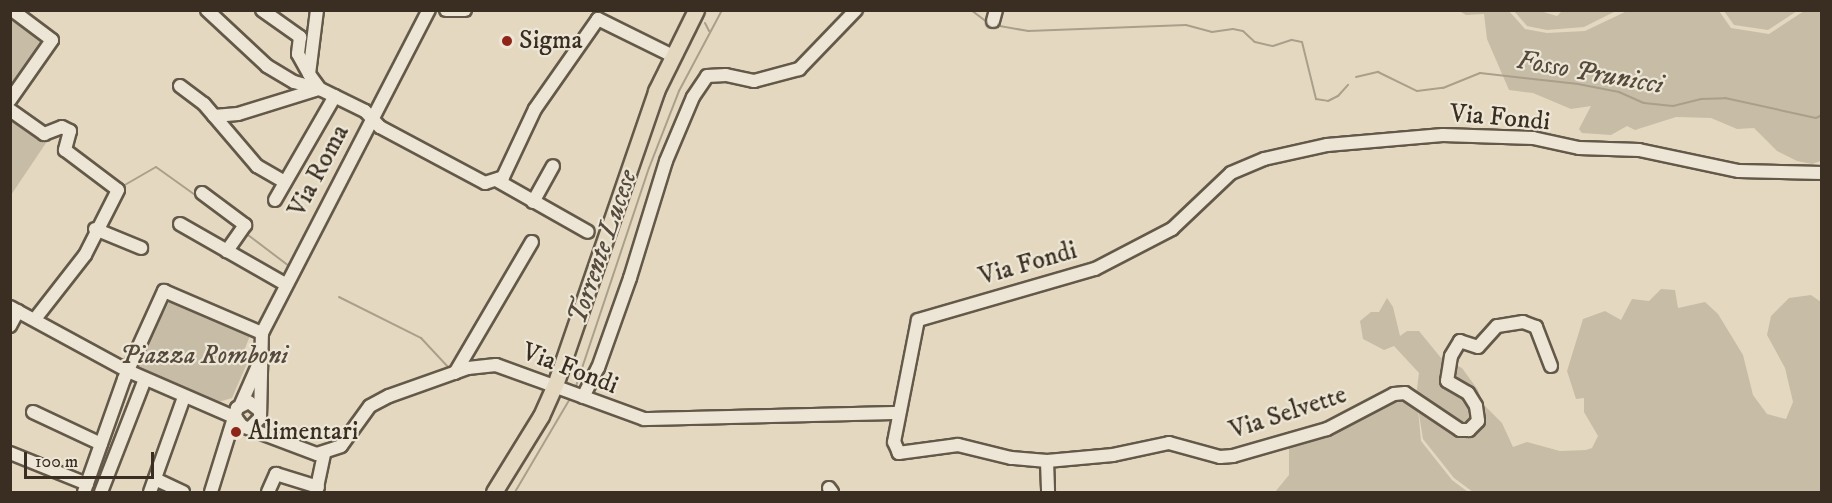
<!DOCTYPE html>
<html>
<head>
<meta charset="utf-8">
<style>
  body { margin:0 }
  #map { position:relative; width:1832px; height:503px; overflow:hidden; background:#e4d9c0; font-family:"IM FELL DW Pica",serif }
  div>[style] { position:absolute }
  .green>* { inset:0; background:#c7bca5 }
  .stream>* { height:2px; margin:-1px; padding:0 1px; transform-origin:1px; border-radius:1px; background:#aa9f8a }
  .roads { filter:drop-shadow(2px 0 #645949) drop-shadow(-2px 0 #645949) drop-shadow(0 2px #645949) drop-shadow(0 -2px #645949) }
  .minor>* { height:12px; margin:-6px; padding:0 6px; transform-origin:6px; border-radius:6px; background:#ede6d6 }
  .major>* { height:15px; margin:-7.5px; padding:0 7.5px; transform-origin:7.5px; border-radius:7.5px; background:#e4d9c0 }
  .dots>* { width:16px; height:16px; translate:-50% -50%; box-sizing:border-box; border:3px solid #ede6d6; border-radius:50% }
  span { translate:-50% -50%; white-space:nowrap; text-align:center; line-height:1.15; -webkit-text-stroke:4.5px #ede6d6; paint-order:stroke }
  .poi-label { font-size:26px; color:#392e21 }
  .left { translate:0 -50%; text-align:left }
  .street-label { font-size:26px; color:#392e21 }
  .park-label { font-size:26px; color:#554a3b; font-style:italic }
  .water-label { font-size:27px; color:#554a3b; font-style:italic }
  .frame { position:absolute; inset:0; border:12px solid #392e21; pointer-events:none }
  .scale { position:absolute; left:24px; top:452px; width:130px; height:27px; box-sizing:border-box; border:3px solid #392e21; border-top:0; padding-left:8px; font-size:18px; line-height:21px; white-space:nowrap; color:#392e21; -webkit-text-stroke:4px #ede6d6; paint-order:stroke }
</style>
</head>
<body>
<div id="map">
  <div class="green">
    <i style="clip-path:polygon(1459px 11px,1509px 11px,1525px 29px,1547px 33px,1585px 31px,1627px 11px,1719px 11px,1731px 28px,1769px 34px,1804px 11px,1821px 11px,1821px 161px,1812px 164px,1797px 161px,1777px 151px,1754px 128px,1737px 129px,1711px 118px,1676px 117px,1635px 130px,1627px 126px,1611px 135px,1582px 133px,1579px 129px,1591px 106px,1571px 109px,1533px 93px,1509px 90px,1487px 39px,1484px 14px,1466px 15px)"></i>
    <i style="clip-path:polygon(1514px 11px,1540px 11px,1557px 16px,1562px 11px,1616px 11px,1584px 27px,1547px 30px,1527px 26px)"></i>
    <i style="clip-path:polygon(1724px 11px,1797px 11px,1768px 30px,1734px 25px)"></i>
    <i style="clip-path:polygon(11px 13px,46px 39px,11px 95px)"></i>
    <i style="clip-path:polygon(11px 114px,48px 140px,11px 195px)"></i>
    <i style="clip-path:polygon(1661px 289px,1675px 290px,1678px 308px,1705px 302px,1718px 314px,1743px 355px,1753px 395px,1767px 414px,1786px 419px,1793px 402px,1785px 368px,1767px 335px,1771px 316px,1789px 298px,1811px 295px,1821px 302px,1821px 492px,1473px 492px,1454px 478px,1423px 439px,1416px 396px,1419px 373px,1394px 346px,1384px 350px,1363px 339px,1360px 321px,1371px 312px,1379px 312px,1387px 298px,1393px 307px,1400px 336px,1407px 331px,1419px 331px,1441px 358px,1462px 368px,1478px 390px,1482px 403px,1502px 423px,1513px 447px,1527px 442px,1560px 451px,1586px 450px,1592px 448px,1598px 436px,1584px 412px,1584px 398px,1576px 399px,1567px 371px,1583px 319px,1605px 311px,1621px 320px,1632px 299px,1649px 301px)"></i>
    <i style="clip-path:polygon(170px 300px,251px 333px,244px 351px,251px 354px,232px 398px,215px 403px,139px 370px,138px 362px)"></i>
    <i style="clip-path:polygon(1397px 398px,1406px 399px,1418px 409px,1421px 441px,1452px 480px,1468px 492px,1275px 492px,1289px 475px,1289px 445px)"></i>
  </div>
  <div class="stream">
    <i style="left:971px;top:10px;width:21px;rotate:37deg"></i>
    <i style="left:705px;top:23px;width:9px;rotate:63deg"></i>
    <i style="left:994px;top:25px;width:35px;rotate:10deg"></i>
    <i style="left:1028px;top:31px;width:158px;rotate:-2.2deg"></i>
    <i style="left:1186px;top:25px;width:27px;rotate:15deg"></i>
    <i style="left:1212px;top:32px;width:21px;rotate:-8deg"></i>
    <i style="left:1233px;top:29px;width:10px;rotate:11deg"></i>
    <i style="left:1243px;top:31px;width:16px;rotate:43deg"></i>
    <i style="left:1255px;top:42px;width:18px;rotate:13deg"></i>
    <i style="left:1273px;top:46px;width:20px;rotate:-18deg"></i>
    <i style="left:1292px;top:40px;width:10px;rotate:11deg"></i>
    <i style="left:1302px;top:42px;width:59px;rotate:76.2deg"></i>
    <i style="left:1316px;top:99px;width:12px;rotate:9deg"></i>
    <i style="left:1328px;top:101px;width:11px;rotate:-27deg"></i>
    <i style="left:1338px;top:96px;width:15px;rotate:-48deg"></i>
    <i style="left:1356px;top:77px;width:23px;rotate:-13deg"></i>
    <i style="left:1378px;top:72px;width:43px;rotate:26deg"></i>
    <i style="left:1417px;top:91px;width:26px;rotate:-7deg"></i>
    <i style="left:1443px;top:88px;width:40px;rotate:-22deg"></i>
    <i style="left:1480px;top:73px;width:99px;rotate:6.4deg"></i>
    <i style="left:1578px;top:84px;width:42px;rotate:11deg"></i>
    <i style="left:1619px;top:92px;width:27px;rotate:24deg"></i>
    <i style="left:1644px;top:103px;width:29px;rotate:6deg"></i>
    <i style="left:1673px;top:106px;width:29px;rotate:-14deg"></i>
    <i style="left:1701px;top:99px;width:24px;rotate:-2deg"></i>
    <i style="left:1725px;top:98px;width:93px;rotate:12.4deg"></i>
    <i style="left:1816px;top:118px;width:7px;rotate:-27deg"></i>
    <i style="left:123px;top:186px;width:38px;rotate:-30deg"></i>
    <i style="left:156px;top:167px;width:52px;rotate:35.5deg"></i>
    <i style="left:248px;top:235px;width:51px;rotate:37.1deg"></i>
    <i style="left:80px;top:252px;width:26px;rotate:-67deg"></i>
    <i style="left:339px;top:297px;width:92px;rotate:26.6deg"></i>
    <i style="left:421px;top:338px;width:40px;rotate:47deg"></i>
    <i style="left:575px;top:389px;width:233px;rotate:-71.5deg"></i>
    <i style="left:649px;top:168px;width:83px;rotate:-68.7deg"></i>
    <i style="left:679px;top:91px;width:92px;rotate:-62deg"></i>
    <i style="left:515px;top:492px;width:110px;rotate:-59.5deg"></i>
  </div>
  <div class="roads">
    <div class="minor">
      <i style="left:207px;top:10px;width:82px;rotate:43deg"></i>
      <i style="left:267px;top:66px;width:31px;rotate:31deg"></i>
      <i style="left:294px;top:82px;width:27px;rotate:15deg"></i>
      <i style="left:262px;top:10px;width:47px;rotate:35.4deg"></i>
      <i style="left:300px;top:37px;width:17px;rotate:97deg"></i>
      <i style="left:298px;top:54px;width:23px;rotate:61deg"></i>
      <i style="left:317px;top:10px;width:64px;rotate:97.1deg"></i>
      <i style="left:309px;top:74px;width:19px;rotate:54deg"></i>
      <i style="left:320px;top:89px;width:50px;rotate:26.1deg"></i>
      <i style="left:365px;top:111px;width:22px;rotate:47deg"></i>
      <i style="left:380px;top:127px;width:119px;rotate:28.1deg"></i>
      <i style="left:485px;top:183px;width:19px;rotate:-18deg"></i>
      <i style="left:503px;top:177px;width:75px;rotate:-64.8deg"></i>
      <i style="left:535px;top:109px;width:110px;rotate:-55deg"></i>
      <i style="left:598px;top:19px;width:81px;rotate:26.3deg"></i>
      <i style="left:446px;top:10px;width:19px"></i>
      <i style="left:993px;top:21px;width:11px;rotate:-75deg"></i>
      <i style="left:180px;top:86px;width:30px;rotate:37deg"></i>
      <i style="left:204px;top:104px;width:82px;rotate:49.5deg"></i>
      <i style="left:257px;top:166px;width:32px;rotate:30deg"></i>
      <i style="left:10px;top:100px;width:73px;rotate:-55deg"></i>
      <i style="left:52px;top:40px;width:50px;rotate:-143.1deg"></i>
      <i style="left:10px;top:110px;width:42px;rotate:35.2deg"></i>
      <i style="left:44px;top:134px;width:19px;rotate:-21deg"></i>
      <i style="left:62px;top:127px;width:9px;rotate:27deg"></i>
      <i style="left:70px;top:131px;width:20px;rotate:105deg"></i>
      <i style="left:65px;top:150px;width:66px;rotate:37deg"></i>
      <i style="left:118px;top:190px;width:73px;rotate:116.9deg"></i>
      <i style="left:85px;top:255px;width:81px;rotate:128deg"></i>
      <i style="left:214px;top:116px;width:24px;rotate:-5deg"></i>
      <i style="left:238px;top:114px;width:85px;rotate:-17.2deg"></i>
      <i style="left:498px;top:181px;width:103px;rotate:29.5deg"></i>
      <i style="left:202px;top:193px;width:54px;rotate:36.7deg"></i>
      <i style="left:245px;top:225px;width:32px;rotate:125deg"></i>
      <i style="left:275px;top:200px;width:120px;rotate:-60deg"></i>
      <i style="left:533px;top:202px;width:41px;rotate:-60.9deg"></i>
      <i style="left:180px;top:224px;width:121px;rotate:29.7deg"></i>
      <i style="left:95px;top:229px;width:50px;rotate:22.4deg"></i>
      <i style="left:10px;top:307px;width:134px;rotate:28.5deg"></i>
      <i style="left:128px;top:371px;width:118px;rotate:23.5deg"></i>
      <i style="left:236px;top:418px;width:10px;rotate:53deg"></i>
      <i style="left:242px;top:426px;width:80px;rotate:20.5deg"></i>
      <i style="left:317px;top:454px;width:25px;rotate:-18deg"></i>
      <i style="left:341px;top:446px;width:49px;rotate:-54.1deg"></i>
      <i style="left:370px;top:406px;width:21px;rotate:-28deg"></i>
      <i style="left:389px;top:396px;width:84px;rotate:-19.5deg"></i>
      <i style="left:468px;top:368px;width:28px;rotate:-6deg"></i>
      <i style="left:496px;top:365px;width:158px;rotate:20deg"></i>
      <i style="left:644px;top:419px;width:254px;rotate:-1.4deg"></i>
      <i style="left:10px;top:326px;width:17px;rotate:-62deg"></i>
      <i style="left:1551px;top:366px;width:42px;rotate:-111deg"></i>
      <i style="left:1536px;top:327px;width:14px;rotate:-159deg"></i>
      <i style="left:1523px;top:322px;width:26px;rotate:171deg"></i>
      <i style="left:1497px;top:326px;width:28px;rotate:132deg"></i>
      <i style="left:1478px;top:347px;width:19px;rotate:-162deg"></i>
      <i style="left:1460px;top:341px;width:17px;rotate:121deg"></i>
      <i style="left:1451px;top:356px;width:25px;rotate:99deg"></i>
      <i style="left:1447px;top:381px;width:24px;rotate:30deg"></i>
      <i style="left:1468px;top:393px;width:15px;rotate:58deg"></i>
      <i style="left:1476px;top:406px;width:15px;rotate:82deg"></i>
      <i style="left:1478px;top:421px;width:13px;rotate:135deg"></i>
      <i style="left:1469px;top:430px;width:9px;rotate:180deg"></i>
      <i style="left:1460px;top:430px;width:66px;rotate:-146.1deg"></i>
      <i style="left:1405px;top:393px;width:11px;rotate:175deg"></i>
      <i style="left:1394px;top:394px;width:76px;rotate:152.4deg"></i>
      <i style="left:1327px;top:429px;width:98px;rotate:164deg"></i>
      <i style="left:1233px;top:456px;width:13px;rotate:176deg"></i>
      <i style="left:1220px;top:457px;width:53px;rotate:-164.6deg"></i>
      <i style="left:1169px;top:443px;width:57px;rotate:167.9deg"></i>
      <i style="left:1113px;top:455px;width:66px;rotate:174.8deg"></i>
      <i style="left:1047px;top:461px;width:36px;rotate:-175deg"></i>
      <i style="left:1011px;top:458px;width:55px;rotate:-166.2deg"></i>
      <i style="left:958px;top:445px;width:60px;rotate:172.3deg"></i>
      <i style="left:899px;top:453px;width:12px;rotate:-114deg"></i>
      <i style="left:894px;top:442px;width:124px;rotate:-78.9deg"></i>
      <i style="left:918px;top:320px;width:184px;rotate:-16.1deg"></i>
      <i style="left:1095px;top:269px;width:87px;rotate:-27.5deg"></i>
      <i style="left:1172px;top:229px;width:81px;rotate:-43.5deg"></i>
      <i style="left:1231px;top:173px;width:36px;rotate:-23deg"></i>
      <i style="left:1264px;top:159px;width:65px;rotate:-12.5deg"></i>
      <i style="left:1327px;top:145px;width:116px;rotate:-4.9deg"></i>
      <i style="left:1443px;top:135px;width:90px;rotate:1.9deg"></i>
      <i style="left:1533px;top:138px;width:47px;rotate:12.3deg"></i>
      <i style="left:1579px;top:148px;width:60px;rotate:1.9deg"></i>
      <i style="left:1639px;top:150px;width:102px;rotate:11.9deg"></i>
      <i style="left:1739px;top:171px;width:83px;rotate:1.4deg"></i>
      <i style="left:455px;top:373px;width:152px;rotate:-59.6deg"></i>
      <i style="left:583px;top:397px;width:33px;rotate:-63deg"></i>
      <i style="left:598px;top:368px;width:96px;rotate:-70.4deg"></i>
      <i style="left:630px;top:278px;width:122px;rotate:-72.9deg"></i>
      <i style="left:666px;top:161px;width:69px;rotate:-67.1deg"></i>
      <i style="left:693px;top:97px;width:25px;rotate:-56deg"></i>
      <i style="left:707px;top:76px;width:19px;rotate:-3deg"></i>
      <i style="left:726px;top:75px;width:29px;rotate:12deg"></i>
      <i style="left:754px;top:81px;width:47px;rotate:-14.9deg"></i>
      <i style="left:799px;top:69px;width:82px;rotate:-46deg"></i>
      <i style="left:241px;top:404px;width:47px;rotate:-66.2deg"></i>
      <i style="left:33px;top:412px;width:75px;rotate:25.2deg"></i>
      <i style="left:252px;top:426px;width:11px;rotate:-45deg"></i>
      <i style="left:260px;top:418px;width:85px;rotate:-88.7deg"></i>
      <i style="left:262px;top:333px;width:364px;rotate:-62.7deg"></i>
      <i style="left:10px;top:453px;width:83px;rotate:21.9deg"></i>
      <i style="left:1047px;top:461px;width:31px;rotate:88deg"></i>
      <i style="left:155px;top:479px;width:31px;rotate:25deg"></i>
      <i style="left:829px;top:488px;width:5px;rotate:53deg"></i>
      <i style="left:84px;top:492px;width:120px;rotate:-70.5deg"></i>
      <i style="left:124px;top:379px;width:97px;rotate:-65.6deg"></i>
      <i style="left:164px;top:291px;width:107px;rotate:23.2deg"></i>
      <i style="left:101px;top:492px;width:121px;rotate:-68.7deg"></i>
      <i style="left:150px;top:492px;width:101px;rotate:-70.3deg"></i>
      <i style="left:211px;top:492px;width:88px;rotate:-72.8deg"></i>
      <i style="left:237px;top:408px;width:13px;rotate:-27deg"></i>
      <i style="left:249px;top:402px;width:13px;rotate:39deg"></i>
      <i style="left:268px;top:492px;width:20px;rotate:-66deg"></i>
      <i style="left:276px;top:474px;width:44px;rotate:17.2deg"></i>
      <i style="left:316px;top:492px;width:39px;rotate:-78deg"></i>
    </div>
    <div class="major">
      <i style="left:494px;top:492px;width:89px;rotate:-58.3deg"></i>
      <i style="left:541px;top:416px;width:34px;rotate:-66deg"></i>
      <i style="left:555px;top:385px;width:311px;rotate:-71deg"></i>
      <i style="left:656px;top:91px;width:90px;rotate:-63.7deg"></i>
    </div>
  </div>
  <div class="dots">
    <i style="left:507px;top:41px;background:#8f2418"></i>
    <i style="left:236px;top:432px;background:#8f2418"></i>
  </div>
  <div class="poi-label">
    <span class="left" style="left:519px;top:41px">Sigma</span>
    <span class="left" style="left:248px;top:432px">Alimentari</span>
  </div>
  <div class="street-label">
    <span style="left:1500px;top:118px;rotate:5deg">Via Fondi</span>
    <span style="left:319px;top:171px;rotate:-62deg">Via Roma</span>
    <span style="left:1028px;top:264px;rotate:-16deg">Via Fondi</span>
    <span style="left:570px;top:369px;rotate:21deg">Via Fondi</span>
    <span style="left:1288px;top:413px;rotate:-18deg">Via Selvette</span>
  </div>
  <div class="park-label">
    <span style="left:204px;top:356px">Piazza Romboni</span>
  </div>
  <div class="water-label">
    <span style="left:1590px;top:73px;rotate:10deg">Fosso Prunicci</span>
    <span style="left:603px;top:247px;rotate:-71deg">Torrente Lucese</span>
  </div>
  <div class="frame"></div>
  <div class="scale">100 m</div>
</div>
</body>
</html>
